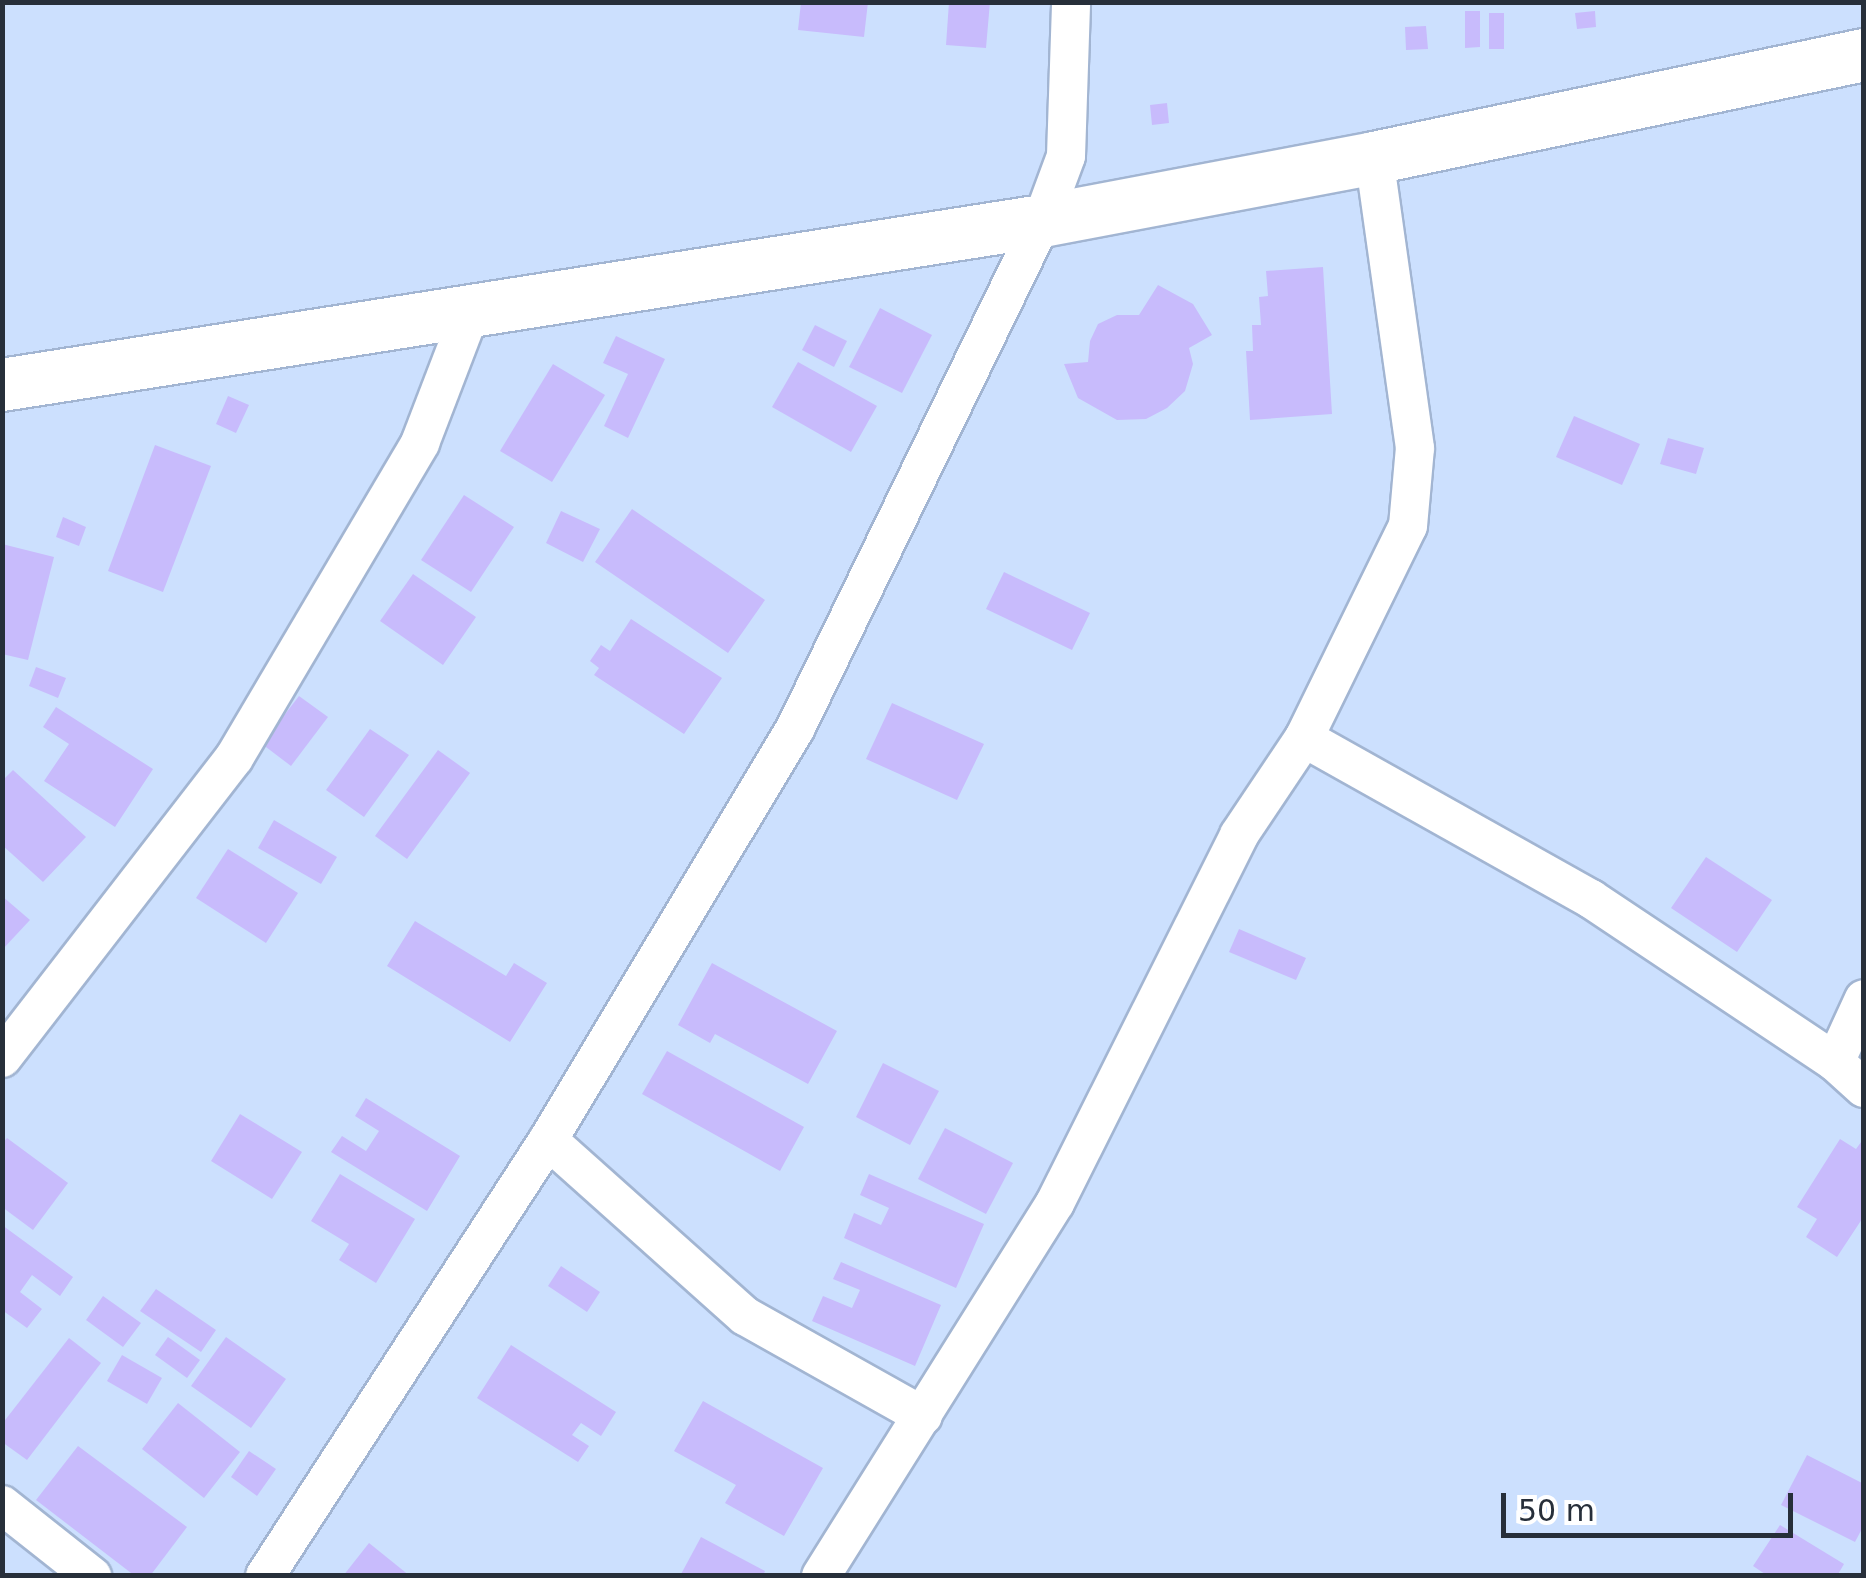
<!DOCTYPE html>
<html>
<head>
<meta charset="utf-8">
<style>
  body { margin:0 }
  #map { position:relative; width:1866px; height:1578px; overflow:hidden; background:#cce0fe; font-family:"DejaVu Sans",sans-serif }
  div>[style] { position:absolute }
  .building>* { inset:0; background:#c8bbfc }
  .roads { filter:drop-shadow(2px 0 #a2b5d2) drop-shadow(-2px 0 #a2b5d2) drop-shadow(0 2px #a2b5d2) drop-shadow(0 -2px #a2b5d2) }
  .minor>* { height:38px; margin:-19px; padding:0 19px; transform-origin:19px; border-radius:19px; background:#fff }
  .secondary>* { height:52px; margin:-26px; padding:0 26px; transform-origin:26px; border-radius:26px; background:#fff }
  span { translate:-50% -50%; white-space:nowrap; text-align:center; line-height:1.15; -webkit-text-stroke:10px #fff; paint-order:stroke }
  .frame { position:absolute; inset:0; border:5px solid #272f3a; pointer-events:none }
  .scale { position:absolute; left:1501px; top:1493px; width:292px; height:45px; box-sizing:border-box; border:5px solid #272f3a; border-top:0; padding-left:12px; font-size:30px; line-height:35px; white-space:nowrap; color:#272f3a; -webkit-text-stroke:8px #fff; paint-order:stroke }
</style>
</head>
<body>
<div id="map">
  <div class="building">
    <i style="clip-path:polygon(801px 2px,868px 2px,864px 37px,798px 30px)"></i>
    <i style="clip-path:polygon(949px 2px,990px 2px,986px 48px,946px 45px)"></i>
    <i style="clip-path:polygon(1465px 11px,1480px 11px,1480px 47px,1465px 48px)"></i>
    <i style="clip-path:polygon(1595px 11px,1596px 27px,1577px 29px,1575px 13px)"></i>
    <i style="clip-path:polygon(1489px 13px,1504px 13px,1504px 49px,1489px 49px)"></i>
    <i style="clip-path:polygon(1426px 26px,1428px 49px,1406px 50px,1405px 27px)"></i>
    <i style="clip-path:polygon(1167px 103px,1169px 123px,1152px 125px,1150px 105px)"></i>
    <i style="clip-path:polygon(1323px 267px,1332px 414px,1250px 420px,1246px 351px,1253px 351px,1252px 325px,1261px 325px,1259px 297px,1268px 296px,1266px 271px)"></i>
    <i style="clip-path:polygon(1158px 285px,1193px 304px,1212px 335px,1189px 348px,1193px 364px,1185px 391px,1167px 408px,1146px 419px,1117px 420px,1078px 398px,1064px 364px,1088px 362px,1090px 341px,1098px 324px,1117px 315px,1139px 315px)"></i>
    <i style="clip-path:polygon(880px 308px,932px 335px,902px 393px,849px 367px)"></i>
    <i style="clip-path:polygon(815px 325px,847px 341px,834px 367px,802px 350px)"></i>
    <i style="clip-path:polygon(616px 336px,665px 359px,628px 438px,604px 426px,628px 374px,603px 363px)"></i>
    <i style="clip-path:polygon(798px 362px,877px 406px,851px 452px,772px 407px)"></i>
    <i style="clip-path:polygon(553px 364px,605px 395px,552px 482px,500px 451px)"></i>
    <i style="clip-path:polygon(228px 396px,249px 405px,236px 433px,216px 424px)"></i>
    <i style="clip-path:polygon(1574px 416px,1640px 444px,1622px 485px,1556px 457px)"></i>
    <i style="clip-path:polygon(1668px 438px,1704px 448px,1696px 474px,1660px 464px)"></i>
    <i style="clip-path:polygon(155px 445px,211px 466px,163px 592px,108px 571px)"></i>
    <i style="clip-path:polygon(464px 495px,514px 527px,471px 592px,421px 560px)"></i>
    <i style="clip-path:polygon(632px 509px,765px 600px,728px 653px,595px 562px)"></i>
    <i style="clip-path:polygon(561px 511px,600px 529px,583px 562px,546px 543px)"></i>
    <i style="clip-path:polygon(63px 517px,86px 527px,79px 546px,56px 537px)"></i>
    <i style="clip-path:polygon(2px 544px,54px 557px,28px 660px,2px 654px)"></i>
    <i style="clip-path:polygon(1004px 572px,1090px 613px,1072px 650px,986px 609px)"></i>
    <i style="clip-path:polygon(413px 574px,476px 617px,443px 665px,380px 621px)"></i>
    <i style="clip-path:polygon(631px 619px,722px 678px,684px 734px,594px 675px,599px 668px,590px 661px,601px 645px,610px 651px)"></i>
    <i style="clip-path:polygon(36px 667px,66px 678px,58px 698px,29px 686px)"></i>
    <i style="clip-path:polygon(299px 696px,328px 717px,291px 766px,262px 744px)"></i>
    <i style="clip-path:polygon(892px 703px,984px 744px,957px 800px,866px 759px)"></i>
    <i style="clip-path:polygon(56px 707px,153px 769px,115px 827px,44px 781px,69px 744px,43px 727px)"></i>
    <i style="clip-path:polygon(370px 729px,409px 755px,364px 817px,326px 790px)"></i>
    <i style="clip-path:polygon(438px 750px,470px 773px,407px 859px,375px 836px)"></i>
    <i style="clip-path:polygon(13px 770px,86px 837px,43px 882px,2px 845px,2px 781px)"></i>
    <i style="clip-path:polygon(274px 820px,337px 857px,321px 884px,258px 848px)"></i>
    <i style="clip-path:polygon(228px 849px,298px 893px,266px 943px,196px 898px)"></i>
    <i style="clip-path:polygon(1706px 857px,1772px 900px,1737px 952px,1671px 908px)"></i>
    <i style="clip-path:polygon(2px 896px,30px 920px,2px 950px)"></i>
    <i style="clip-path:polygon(415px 921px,506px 976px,514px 963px,547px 983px,510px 1042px,387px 966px)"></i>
    <i style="clip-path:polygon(1239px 929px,1306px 958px,1296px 980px,1229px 952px)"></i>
    <i style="clip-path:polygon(712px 963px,837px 1031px,808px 1084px,715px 1034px,710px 1043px,678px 1025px)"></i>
    <i style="clip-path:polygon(667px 1051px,804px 1127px,780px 1171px,642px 1094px)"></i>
    <i style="clip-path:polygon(883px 1063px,939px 1091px,910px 1145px,856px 1117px)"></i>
    <i style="clip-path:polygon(366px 1098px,460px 1156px,427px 1211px,331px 1152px,342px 1136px,366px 1151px,379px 1131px,355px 1116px)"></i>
    <i style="clip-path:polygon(240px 1114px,302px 1152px,272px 1199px,211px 1161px)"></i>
    <i style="clip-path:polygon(945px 1128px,1013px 1163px,986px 1214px,918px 1179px)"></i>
    <i style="clip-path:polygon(7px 1138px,68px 1183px,33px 1230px,2px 1207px,2px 1144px)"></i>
    <i style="clip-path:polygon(1864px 1138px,1864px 1216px,1837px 1257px,1806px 1237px,1817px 1219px,1797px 1207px,1840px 1139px,1856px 1149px)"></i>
    <i style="clip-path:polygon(340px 1174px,415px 1219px,376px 1283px,339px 1260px,349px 1244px,311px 1221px)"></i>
    <i style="clip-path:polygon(869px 1174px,984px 1224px,956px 1288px,844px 1238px,854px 1213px,881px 1225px,889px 1208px,860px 1195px)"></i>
    <i style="clip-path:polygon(2px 1225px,73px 1277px,60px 1296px,32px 1275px,20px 1292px,42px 1309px,27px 1328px,2px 1310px)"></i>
    <i style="clip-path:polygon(841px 1262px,941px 1305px,915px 1366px,812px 1321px,823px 1296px,852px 1308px,860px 1290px,833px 1279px)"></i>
    <i style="clip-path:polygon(561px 1266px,600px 1292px,587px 1312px,548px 1286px)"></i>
    <i style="clip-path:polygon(156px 1289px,216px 1330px,201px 1352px,140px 1311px)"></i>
    <i style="clip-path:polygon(103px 1296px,141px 1323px,123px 1347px,86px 1320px)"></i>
    <i style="clip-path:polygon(168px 1337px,200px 1360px,187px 1378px,155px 1355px)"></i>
    <i style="clip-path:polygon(226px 1337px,286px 1379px,251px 1428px,191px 1386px)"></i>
    <i style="clip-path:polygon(69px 1338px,101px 1363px,27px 1460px,2px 1442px,2px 1424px)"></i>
    <i style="clip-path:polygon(511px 1345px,616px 1412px,601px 1436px,581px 1423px,572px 1435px,589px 1446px,578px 1462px,477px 1398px)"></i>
    <i style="clip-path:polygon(122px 1355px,162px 1378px,147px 1404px,107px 1381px)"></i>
    <i style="clip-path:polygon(703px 1401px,823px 1468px,784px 1536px,725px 1503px,736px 1485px,674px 1451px)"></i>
    <i style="clip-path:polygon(178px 1403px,240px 1452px,204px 1498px,142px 1449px)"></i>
    <i style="clip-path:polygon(78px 1446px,187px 1527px,150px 1576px,135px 1576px,36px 1500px)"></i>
    <i style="clip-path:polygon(249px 1451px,276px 1469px,257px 1496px,231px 1477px)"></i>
    <i style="clip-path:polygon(1807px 1455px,1864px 1484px,1864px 1525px,1855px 1542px,1781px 1505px)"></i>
    <i style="clip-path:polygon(1780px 1525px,1844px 1564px,1837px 1576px,1768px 1576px,1753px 1566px)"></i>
    <i style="clip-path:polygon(701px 1537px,765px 1571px,763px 1576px,680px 1576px)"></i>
    <i style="clip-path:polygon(369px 1543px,410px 1576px,343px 1576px)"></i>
  </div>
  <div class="roads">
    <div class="minor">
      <i style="left:1304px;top:738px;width:329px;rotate:29.3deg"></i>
      <i style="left:1591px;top:899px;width:293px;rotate:33.7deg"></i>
      <i style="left:1835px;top:1062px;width:39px;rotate:42deg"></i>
      <i style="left:2px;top:1058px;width:379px;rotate:-52.3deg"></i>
      <i style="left:234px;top:758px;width:366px;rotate:-59.4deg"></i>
      <i style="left:420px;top:443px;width:139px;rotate:-69deg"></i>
      <i style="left:1835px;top:1062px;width:69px;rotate:-65.3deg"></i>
      <i style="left:548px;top:1140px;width:264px;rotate:41.8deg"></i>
      <i style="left:745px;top:1316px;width:204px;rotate:29.3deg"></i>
      <i style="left:2px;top:1505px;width:115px;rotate:38.3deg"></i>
      <i style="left:265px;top:1576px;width:520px;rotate:-57.01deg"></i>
      <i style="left:548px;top:1140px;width:482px;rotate:-59deg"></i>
      <i style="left:796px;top:727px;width:563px;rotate:-64.07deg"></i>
      <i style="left:1042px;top:221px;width:69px;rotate:-69.7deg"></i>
      <i style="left:1066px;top:156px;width:154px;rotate:-88.1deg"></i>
      <i style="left:821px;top:1576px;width:440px;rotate:-57.9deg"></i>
      <i style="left:1055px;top:1203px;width:411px;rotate:-63.4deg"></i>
      <i style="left:1239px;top:835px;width:117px;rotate:-56.2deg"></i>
      <i style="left:1304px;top:738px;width:236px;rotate:-63.9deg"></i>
      <i style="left:1408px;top:526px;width:78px;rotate:-84.9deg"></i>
      <i style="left:1415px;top:448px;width:293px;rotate:-98deg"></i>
    </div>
    <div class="secondary">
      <i style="left:2px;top:385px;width:1053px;rotate:-8.96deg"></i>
      <i style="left:1042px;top:221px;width:338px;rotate:-10.7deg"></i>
      <i style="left:1374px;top:158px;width:501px;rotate:-11.87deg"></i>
    </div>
  </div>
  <div class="frame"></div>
  <div class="scale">50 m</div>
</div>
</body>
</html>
